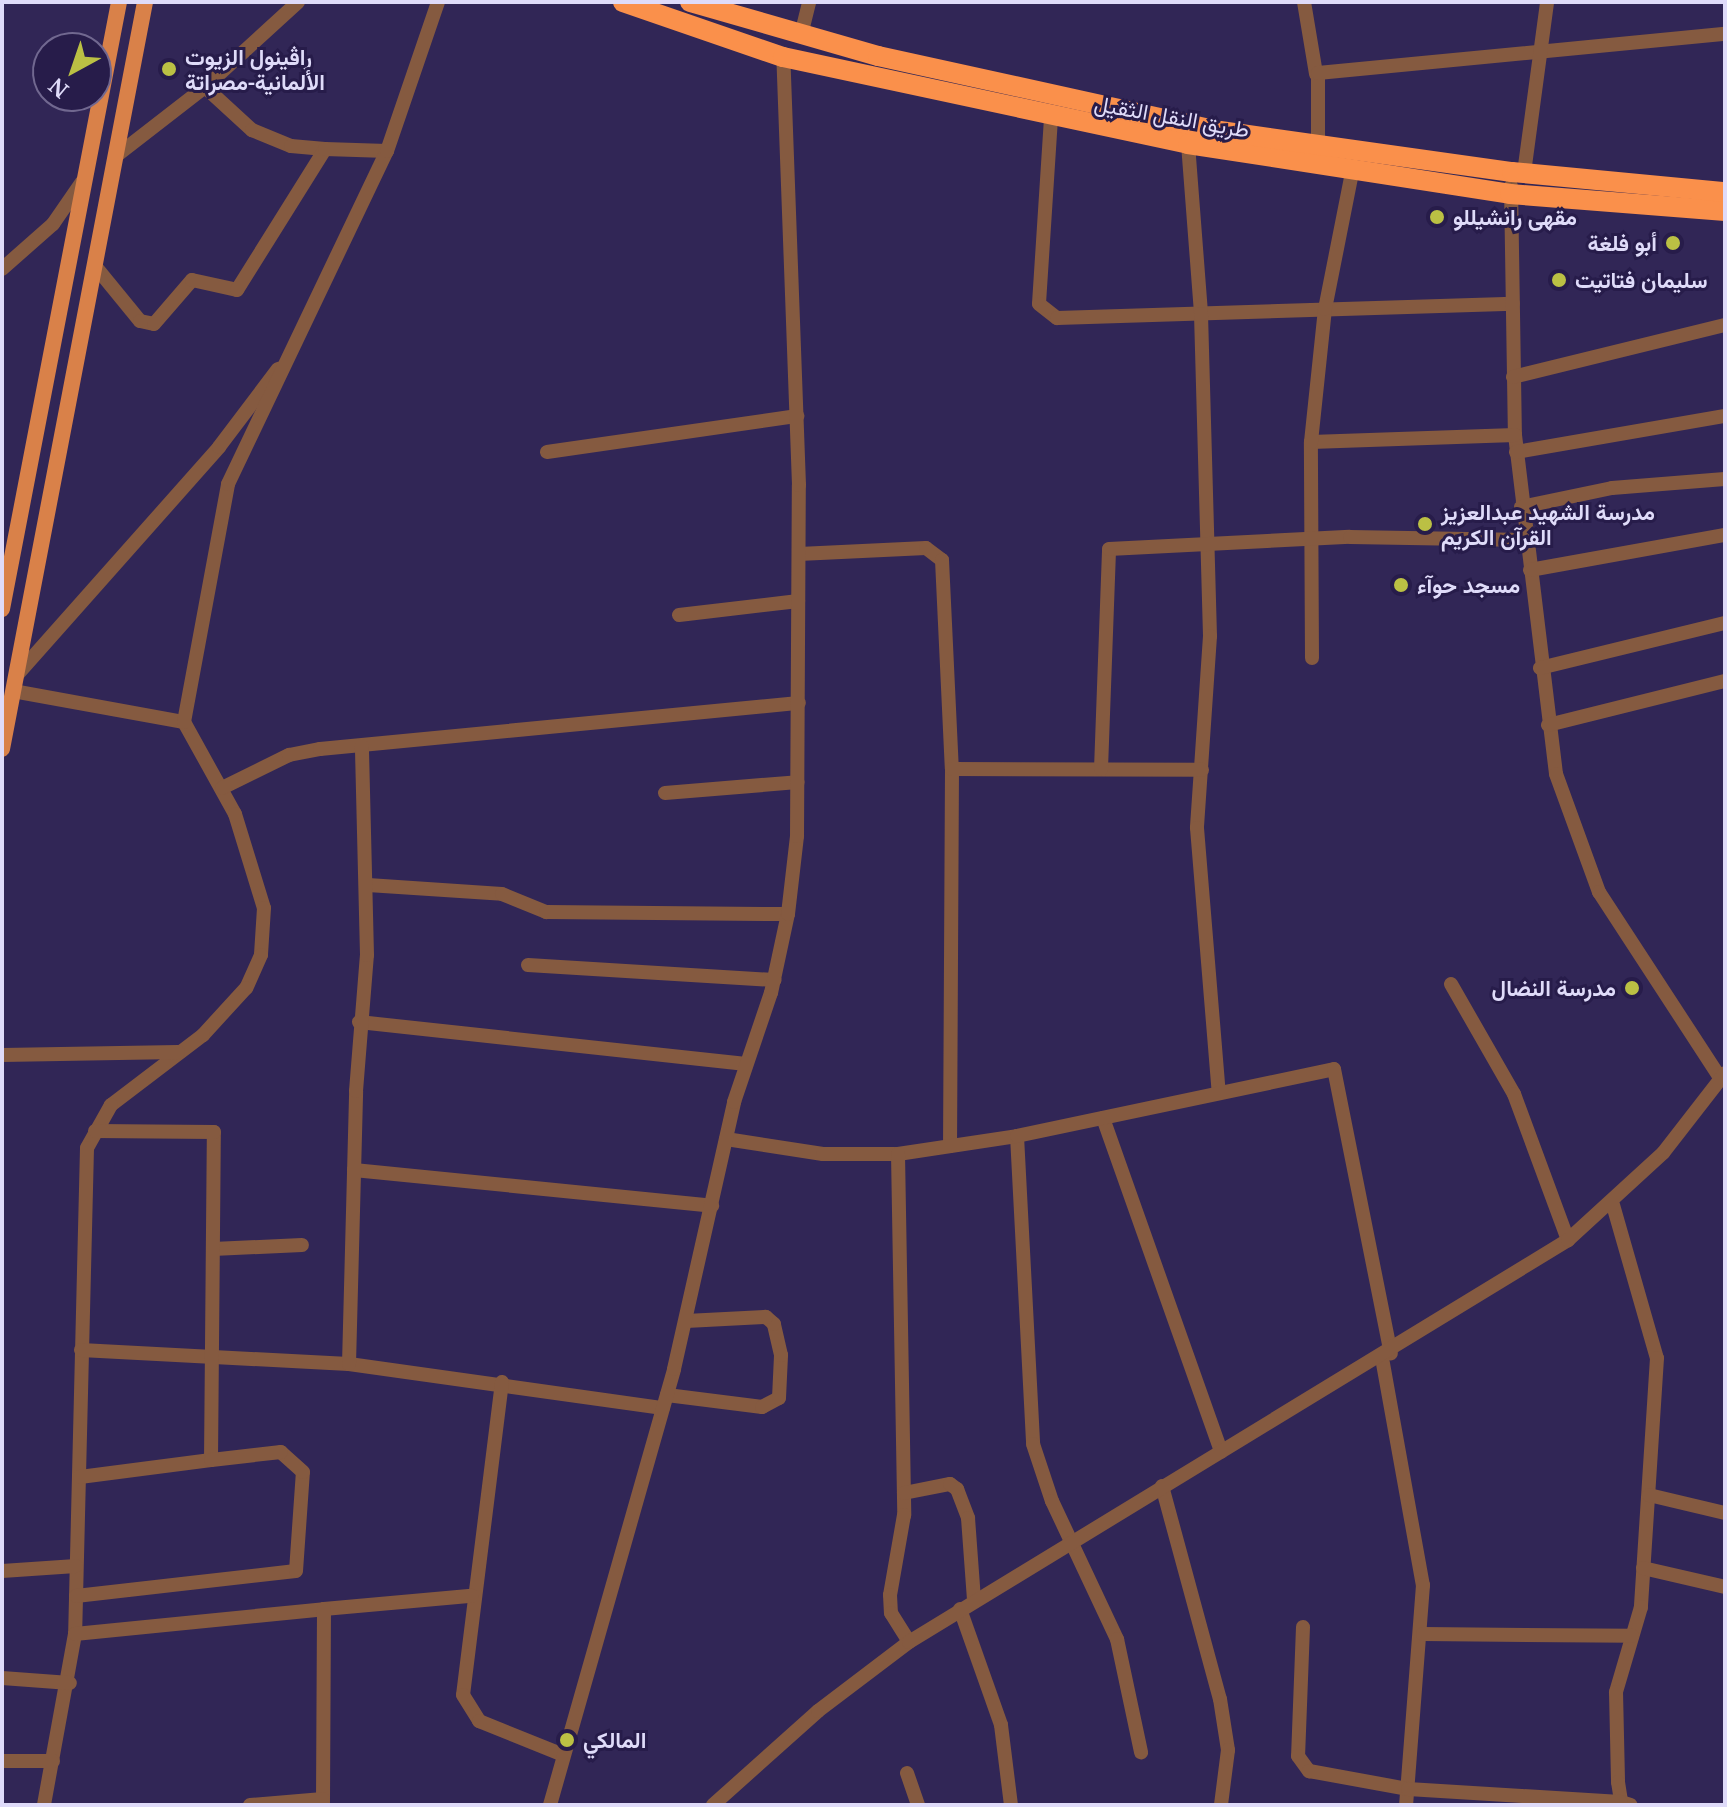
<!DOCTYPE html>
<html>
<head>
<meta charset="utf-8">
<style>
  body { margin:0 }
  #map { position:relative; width:1727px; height:1807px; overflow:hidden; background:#312656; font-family:"Noto Serif",Vazirmatn,serif }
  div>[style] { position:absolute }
  .minor>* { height:14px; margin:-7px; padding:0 7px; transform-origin:7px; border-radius:7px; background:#855a40 }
  .major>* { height:16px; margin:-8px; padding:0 8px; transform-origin:8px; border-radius:8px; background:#d98149 }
  .highway>* { height:20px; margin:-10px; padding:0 10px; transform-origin:10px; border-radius:10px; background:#fa904b }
  .dots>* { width:22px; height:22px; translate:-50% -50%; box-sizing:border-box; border:4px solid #271c4a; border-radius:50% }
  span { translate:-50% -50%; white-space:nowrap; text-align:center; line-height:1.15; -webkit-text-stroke:6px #271c4a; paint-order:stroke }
  .poi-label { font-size:22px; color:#dfdbf9; font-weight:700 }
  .left { translate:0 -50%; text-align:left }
  .right { translate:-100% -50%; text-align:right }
  .street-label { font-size:22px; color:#dfdbf9 }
  .frame { position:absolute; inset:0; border:4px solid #dfdbf9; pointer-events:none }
  .north { position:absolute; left:32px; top:32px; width:80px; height:80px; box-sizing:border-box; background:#271c4a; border:2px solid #716890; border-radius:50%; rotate:220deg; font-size:22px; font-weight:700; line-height:32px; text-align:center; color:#dfdbf9 }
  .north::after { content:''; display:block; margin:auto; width:28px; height:36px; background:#bbc044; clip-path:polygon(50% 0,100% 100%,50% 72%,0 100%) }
</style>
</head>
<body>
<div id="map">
  <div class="minor">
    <i style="left:1304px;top:2px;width:73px;rotate:80.5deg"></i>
    <i style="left:801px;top:35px;width:34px;rotate:-76deg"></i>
    <i style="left:205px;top:87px;width:64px;rotate:42.5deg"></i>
    <i style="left:252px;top:130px;width:42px;rotate:22.3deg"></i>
    <i style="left:291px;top:146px;width:34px;rotate:5deg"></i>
    <i style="left:1051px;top:118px;width:186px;rotate:93.7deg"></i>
    <i style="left:1039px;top:304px;width:23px;rotate:38deg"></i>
    <i style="left:1057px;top:318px;width:456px;rotate:-1.8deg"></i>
    <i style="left:1188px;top:144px;width:170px;rotate:85.6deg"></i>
    <i style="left:1201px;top:314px;width:322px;rotate:88.4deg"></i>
    <i style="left:1210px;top:636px;width:192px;rotate:93.9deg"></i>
    <i style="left:1197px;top:828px;width:266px;rotate:85.3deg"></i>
    <i style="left:1318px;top:148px;width:75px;rotate:-90deg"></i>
    <i style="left:1318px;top:73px;width:409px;rotate:-5.5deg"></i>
    <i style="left:116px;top:156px;width:113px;rotate:-37.8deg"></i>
    <i style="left:205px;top:87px;width:126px;rotate:-42.4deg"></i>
    <i style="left:1524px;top:173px;width:173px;rotate:-82.3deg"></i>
    <i style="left:1511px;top:186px;width:249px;rotate:89.1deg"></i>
    <i style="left:1515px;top:435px;width:341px;rotate:83.1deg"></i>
    <i style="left:1556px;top:774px;width:126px;rotate:70deg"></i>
    <i style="left:1599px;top:892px;width:223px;rotate:56.9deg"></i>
    <i style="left:95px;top:266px;width:71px;rotate:50.7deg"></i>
    <i style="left:140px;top:321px;width:14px;rotate:12deg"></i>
    <i style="left:154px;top:324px;width:58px;rotate:-49.2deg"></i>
    <i style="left:192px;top:280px;width:46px;rotate:12.5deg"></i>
    <i style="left:237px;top:290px;width:166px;rotate:-58deg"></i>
    <i style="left:325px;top:149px;width:62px;rotate:1.8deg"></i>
    <i style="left:2px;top:269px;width:68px;rotate:-41.4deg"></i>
    <i style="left:53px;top:224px;width:51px;rotate:-55.4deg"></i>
    <i style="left:1513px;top:377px;width:218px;rotate:-13.8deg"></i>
    <i style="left:1311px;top:442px;width:204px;rotate:-2deg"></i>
    <i style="left:547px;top:452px;width:253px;rotate:-8.2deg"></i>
    <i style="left:1516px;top:452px;width:212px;rotate:-9.8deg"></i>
    <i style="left:1521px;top:507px;width:93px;rotate:-11.8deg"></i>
    <i style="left:1612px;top:488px;width:113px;rotate:-4.6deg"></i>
    <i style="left:799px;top:554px;width:127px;rotate:-2.7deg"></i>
    <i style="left:926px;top:548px;width:20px;rotate:37deg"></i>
    <i style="left:942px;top:560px;width:209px;rotate:87.3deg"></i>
    <i style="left:952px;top:769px;width:377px;rotate:90.3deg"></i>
    <i style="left:1530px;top:570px;width:198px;rotate:-10.2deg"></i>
    <i style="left:679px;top:615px;width:120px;rotate:-6.7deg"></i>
    <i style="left:1312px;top:658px;width:216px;rotate:-90.3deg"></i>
    <i style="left:1311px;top:442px;width:134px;rotate:-84deg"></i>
    <i style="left:1325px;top:309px;width:139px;rotate:-78.8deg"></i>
    <i style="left:1540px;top:668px;width:190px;rotate:-13.7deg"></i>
    <i style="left:16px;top:676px;width:306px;rotate:-48.4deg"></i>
    <i style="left:219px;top:447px;width:98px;rotate:-52.9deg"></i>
    <i style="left:13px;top:691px;width:174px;rotate:10.3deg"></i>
    <i style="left:184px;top:722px;width:105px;rotate:61deg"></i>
    <i style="left:235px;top:814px;width:98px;rotate:72.9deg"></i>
    <i style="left:264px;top:908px;width:47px;rotate:93.7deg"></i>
    <i style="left:261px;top:955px;width:36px;rotate:114deg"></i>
    <i style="left:246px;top:988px;width:64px;rotate:132.5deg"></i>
    <i style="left:203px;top:1035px;width:116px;rotate:142.7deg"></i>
    <i style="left:111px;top:1105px;width:49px;rotate:119.2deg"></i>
    <i style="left:87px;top:1148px;width:486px;rotate:91.4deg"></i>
    <i style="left:75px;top:1634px;width:174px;rotate:100.3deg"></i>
    <i style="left:184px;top:722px;width:242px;rotate:-79.5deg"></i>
    <i style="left:228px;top:484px;width:369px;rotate:-64.5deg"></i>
    <i style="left:387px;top:151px;width:157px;rotate:-71.1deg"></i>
    <i style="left:1548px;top:725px;width:182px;rotate:-14deg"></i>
    <i style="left:952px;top:769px;width:250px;rotate:0.2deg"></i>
    <i style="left:1101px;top:769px;width:220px;rotate:-87.9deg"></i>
    <i style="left:1109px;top:549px;width:241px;rotate:-2.9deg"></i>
    <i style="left:1350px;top:537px;width:176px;rotate:1deg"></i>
    <i style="left:222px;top:788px;width:75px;rotate:-26.2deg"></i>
    <i style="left:289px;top:755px;width:32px;rotate:-11deg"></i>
    <i style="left:320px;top:749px;width:481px;rotate:-5.5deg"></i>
    <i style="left:665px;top:793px;width:133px;rotate:-4.7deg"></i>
    <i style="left:368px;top:885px;width:134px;rotate:3.8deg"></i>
    <i style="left:502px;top:894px;width:48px;rotate:22.2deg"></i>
    <i style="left:546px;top:912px;width:242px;rotate:0.5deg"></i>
    <i style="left:528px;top:965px;width:247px;rotate:3.5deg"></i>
    <i style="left:1451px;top:984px;width:127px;rotate:60.2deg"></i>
    <i style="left:1514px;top:1094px;width:156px;rotate:69.7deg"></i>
    <i style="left:359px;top:1022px;width:387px;rotate:6.2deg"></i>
    <i style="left:2px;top:1055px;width:176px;rotate:-1deg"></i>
    <i style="left:1103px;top:1118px;width:354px;rotate:70.5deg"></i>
    <i style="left:1017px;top:1136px;width:308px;rotate:87deg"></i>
    <i style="left:1033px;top:1444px;width:60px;rotate:71.6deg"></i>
    <i style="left:1052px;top:1501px;width:153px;rotate:64.8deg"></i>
    <i style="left:1117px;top:1639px;width:116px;rotate:78deg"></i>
    <i style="left:726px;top:1139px;width:98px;rotate:8.8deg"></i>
    <i style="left:823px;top:1154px;width:75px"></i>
    <i style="left:898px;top:1154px;width:120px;rotate:-8.6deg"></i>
    <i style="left:1017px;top:1136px;width:324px;rotate:-11.9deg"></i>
    <i style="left:1334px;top:1069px;width:290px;rotate:78.7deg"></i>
    <i style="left:898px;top:1154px;width:361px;rotate:89deg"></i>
    <i style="left:904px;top:1515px;width:81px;rotate:99.9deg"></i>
    <i style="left:890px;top:1595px;width:18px;rotate:87deg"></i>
    <i style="left:891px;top:1613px;width:34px;rotate:58deg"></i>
    <i style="left:354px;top:1170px;width:360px;rotate:5.7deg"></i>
    <i style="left:1613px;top:1205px;width:159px;rotate:74deg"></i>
    <i style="left:1657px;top:1358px;width:250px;rotate:93.7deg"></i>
    <i style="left:1641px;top:1607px;width:89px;rotate:106.4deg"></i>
    <i style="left:1616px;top:1692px;width:90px;rotate:88.7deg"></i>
    <i style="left:1618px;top:1782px;width:20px;rotate:81deg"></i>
    <i style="left:1621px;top:1802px;width:10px;rotate:17deg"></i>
    <i style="left:213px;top:1249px;width:89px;rotate:-2.6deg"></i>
    <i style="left:81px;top:1350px;width:268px;rotate:3deg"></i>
    <i style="left:349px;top:1364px;width:317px;rotate:8deg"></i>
    <i style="left:1382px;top:1358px;width:231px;rotate:79.8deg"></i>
    <i style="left:1423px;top:1585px;width:221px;rotate:94.4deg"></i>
    <i style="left:349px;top:1364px;width:273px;rotate:-88.5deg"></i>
    <i style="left:356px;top:1091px;width:136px;rotate:-85.4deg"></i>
    <i style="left:367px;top:955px;width:209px;rotate:-91.4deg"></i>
    <i style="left:502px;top:1382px;width:315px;rotate:97.1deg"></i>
    <i style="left:463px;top:1695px;width:31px;rotate:58deg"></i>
    <i style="left:479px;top:1721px;width:91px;rotate:22deg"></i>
    <i style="left:667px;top:1395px;width:96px;rotate:7.2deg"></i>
    <i style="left:762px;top:1407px;width:19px;rotate:-28deg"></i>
    <i style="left:779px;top:1398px;width:43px;rotate:-87.3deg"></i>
    <i style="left:781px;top:1355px;width:32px;rotate:-103deg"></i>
    <i style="left:774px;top:1324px;width:11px;rotate:-139deg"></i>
    <i style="left:766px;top:1317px;width:80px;rotate:177.1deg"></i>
    <i style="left:80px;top:1477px;width:132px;rotate:-7.4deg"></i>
    <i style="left:211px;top:1460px;width:328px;rotate:-89.5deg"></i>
    <i style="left:214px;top:1132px;width:119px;rotate:-179.5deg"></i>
    <i style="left:1162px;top:1486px;width:221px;rotate:74.8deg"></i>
    <i style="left:1220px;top:1699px;width:52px;rotate:81.1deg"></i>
    <i style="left:1228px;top:1750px;width:55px;rotate:97.3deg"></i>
    <i style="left:904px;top:1493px;width:47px;rotate:-11.1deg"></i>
    <i style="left:950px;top:1484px;width:9px;rotate:36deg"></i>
    <i style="left:957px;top:1489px;width:31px;rotate:69deg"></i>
    <i style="left:968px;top:1518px;width:82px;rotate:85.8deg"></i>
    <i style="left:1649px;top:1495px;width:78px;rotate:13.3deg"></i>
    <i style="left:1643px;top:1568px;width:84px;rotate:13deg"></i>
    <i style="left:2px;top:1571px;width:74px;rotate:-3.9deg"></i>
    <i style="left:76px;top:1596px;width:221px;rotate:-6.5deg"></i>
    <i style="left:296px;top:1571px;width:99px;rotate:-86deg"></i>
    <i style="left:303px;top:1472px;width:30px;rotate:-138deg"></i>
    <i style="left:281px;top:1452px;width:70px;rotate:173.5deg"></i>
    <i style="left:324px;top:1609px;width:148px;rotate:-5.1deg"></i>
    <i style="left:960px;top:1609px;width:123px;rotate:70.5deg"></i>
    <i style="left:1001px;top:1725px;width:81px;rotate:82.9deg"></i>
    <i style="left:1303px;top:1627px;width:129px;rotate:92.2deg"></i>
    <i style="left:1298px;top:1756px;width:19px;rotate:54deg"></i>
    <i style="left:1309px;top:1771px;width:101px;rotate:10.3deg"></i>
    <i style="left:1408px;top:1789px;width:213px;rotate:3.5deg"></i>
    <i style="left:75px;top:1634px;width:250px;rotate:-5.7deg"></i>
    <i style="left:324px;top:1609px;width:196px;rotate:90.3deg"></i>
    <i style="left:1423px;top:1634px;width:209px;rotate:0.5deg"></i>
    <i style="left:2px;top:1678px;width:68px;rotate:4.2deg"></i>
    <i style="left:2px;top:1761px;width:51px"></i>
    <i style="left:907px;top:1773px;width:34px;rotate:71deg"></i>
    <i style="left:250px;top:1805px;width:73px;rotate:-4.7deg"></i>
    <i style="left:550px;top:1805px;width:453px;rotate:-74.1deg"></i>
    <i style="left:674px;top:1369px;width:274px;rotate:-77.3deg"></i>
    <i style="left:734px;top:1102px;width:115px;rotate:-71.3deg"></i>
    <i style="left:771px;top:993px;width:81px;rotate:-77.9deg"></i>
    <i style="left:788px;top:914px;width:79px;rotate:-83.4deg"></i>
    <i style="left:797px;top:836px;width:351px;rotate:-89.7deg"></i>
    <i style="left:799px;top:485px;width:428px;rotate:-92.1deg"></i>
    <i style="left:713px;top:1805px;width:141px;rotate:-41.8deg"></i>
    <i style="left:818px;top:1711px;width:114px;rotate:-37.2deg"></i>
    <i style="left:909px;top:1642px;width:772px;rotate:-31.38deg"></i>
    <i style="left:1568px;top:1240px;width:129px;rotate:-42.5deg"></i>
    <i style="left:1663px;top:1153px;width:101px;rotate:-52.2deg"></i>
  </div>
  <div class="major">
    <i style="left:2px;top:609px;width:618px;rotate:-79.09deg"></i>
    <i style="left:2px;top:749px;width:761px;rotate:-79.16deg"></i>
  </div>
  <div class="highway">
    <i style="left:623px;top:2px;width:169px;rotate:19deg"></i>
    <i style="left:783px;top:57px;width:414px;rotate:12.1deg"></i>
    <i style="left:1188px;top:144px;width:326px;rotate:8.8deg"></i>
    <i style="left:1510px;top:194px;width:216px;rotate:4.5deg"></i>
    <i style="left:690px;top:2px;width:196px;rotate:16deg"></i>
    <i style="left:878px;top:56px;width:350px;rotate:12.4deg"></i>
    <i style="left:1220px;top:131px;width:295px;rotate:8deg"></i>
    <i style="left:1512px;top:172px;width:214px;rotate:5.4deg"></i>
  </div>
  <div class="dots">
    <i style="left:169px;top:69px;background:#bbc044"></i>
    <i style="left:1437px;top:217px;background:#bbc044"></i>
    <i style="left:1673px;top:243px;background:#bbc044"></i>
    <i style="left:1559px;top:280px;background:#bbc044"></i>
    <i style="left:1425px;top:524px;background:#bbc044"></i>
    <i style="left:1401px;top:585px;background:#bbc044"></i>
    <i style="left:1632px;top:988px;background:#bbc044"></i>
    <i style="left:567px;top:1740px;background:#bbc044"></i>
  </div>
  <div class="poi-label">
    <span class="left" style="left:185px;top:69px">راڤينول الزيوت<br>الألمانية-مصراتة</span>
    <span class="left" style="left:1453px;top:217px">مقهى رانشيللو</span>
    <span class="right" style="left:1657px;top:243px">أبو فلغة</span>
    <span class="left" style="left:1575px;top:280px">سليمان فتاتيت</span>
    <span class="left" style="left:1441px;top:524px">مدرسة الشهيد عبدالعزيز<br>القرآن الكريم</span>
    <span class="left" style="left:1417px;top:585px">مسجد حوآء</span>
    <span class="right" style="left:1616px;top:988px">مدرسة النضال</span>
    <span class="left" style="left:583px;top:1740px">المالكي</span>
  </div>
  <div class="street-label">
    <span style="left:1172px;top:116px;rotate:10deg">طريق النقل الثقيل</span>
  </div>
  <div class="frame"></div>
  <div class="north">N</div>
</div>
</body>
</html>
